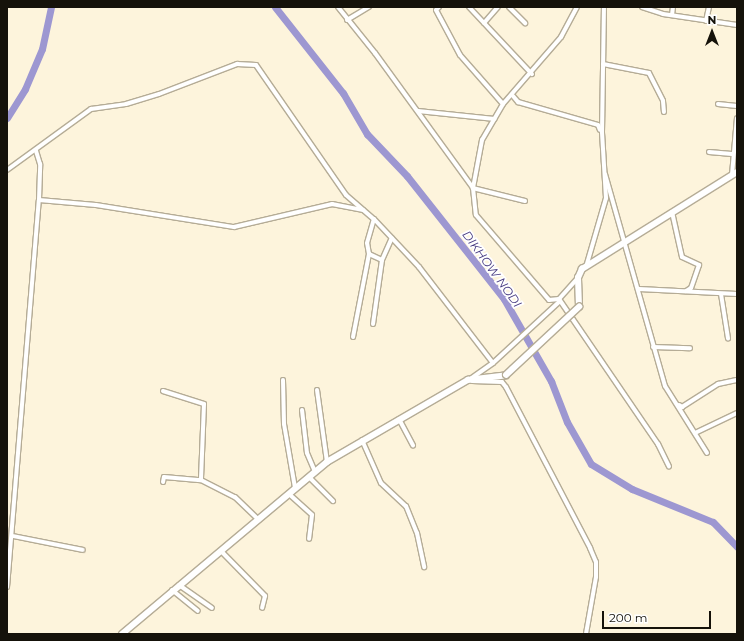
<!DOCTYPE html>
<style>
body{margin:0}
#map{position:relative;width:744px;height:641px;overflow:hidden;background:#fdf4dc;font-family:Montserrat,sans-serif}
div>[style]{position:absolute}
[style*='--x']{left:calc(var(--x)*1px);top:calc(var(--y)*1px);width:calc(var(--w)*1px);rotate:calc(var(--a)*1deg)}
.river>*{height:7px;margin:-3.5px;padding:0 3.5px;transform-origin:3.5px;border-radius:3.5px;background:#9d97d1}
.roads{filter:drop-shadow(1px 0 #b5ac96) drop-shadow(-1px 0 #b5ac96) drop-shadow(0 1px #b5ac96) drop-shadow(0 -1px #b5ac96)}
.street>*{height:4px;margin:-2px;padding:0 2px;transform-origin:2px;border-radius:2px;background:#fff}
.secondary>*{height:5.5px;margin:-2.75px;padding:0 2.75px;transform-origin:2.75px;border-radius:2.75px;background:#fff}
.bridges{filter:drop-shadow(1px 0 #b5ac96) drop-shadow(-1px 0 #b5ac96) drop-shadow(0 1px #b5ac96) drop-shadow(0 -1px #b5ac96)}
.secondary-bridge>*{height:5.5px;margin:-2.75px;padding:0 2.75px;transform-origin:2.75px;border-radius:2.75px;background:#fff}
span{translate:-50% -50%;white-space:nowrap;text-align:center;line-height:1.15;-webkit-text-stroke:3.5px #fff;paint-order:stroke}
.water-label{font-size:12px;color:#463a80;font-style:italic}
.frame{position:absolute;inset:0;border:8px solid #15120a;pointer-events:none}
.north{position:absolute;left:692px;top:12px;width:40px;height:40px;-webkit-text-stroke:3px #fff;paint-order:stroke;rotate:0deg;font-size:11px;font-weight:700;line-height:16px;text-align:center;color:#15120a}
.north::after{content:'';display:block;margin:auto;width:14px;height:18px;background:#15120a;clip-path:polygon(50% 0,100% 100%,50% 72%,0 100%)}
.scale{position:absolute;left:602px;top:611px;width:109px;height:18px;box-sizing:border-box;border:2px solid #15120a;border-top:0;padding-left:5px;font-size:12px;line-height:14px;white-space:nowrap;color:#15120a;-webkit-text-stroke:3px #fff;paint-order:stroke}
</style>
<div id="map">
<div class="river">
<div style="--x:275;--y:7;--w:110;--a:51.7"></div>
<div style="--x:343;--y:93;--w:48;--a:59.7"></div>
<div style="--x:367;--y:134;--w:58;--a:46.4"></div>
<div style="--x:407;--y:176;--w:157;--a:51.7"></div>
<div style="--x:504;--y:299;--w:95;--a:60.2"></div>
<div style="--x:551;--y:381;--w:44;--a:68.7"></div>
<div style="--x:567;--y:422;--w:48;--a:60.3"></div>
<div style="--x:591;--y:464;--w:48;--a:31.4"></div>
<div style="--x:632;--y:489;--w:87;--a:22.2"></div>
<div style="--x:713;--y:522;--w:35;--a:46"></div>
<div style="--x:7;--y:118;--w:34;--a:-58"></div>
<div style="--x:25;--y:89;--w:43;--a:-67"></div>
<div style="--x:42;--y:49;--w:43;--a:-77.9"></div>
</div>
<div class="roads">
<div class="street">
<div style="--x:338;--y:7;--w:59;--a:51.2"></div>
<div style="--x:375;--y:53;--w:167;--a:54"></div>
<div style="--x:473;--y:188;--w:27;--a:84"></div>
<div style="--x:476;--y:215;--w:112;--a:49.3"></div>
<div style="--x:549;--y:300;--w:10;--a:-6"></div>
<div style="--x:559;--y:299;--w:28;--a:-48"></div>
<div style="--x:439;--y:7;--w:4;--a:135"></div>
<div style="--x:436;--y:10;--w:51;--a:61.9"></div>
<div style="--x:460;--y:55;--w:65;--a:48.7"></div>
<div style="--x:469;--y:7;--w:92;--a:46.8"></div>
<div style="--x:509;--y:7;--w:23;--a:45"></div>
<div style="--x:642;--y:7;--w:22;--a:18"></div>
<div style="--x:663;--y:14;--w:75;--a:8.5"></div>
<div style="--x:672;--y:15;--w:8;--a:-83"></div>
<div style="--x:347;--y:20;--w:26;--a:-31"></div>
<div style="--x:706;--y:21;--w:14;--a:-78"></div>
<div style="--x:484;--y:23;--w:21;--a:-49"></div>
<div style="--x:603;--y:64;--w:47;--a:11.1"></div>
<div style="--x:649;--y:73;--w:31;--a:63"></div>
<div style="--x:663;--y:101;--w:11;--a:85"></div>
<div style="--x:513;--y:96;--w:8;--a:50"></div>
<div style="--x:518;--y:102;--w:83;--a:16"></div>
<div style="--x:598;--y:125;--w:5;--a:68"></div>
<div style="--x:718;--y:104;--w:19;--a:6"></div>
<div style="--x:418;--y:111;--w:77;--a:5.9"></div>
<div style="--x:709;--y:152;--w:23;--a:5"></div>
<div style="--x:7;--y:170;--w:104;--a:-36"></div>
<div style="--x:91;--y:109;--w:35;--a:-8"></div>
<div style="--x:126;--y:104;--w:34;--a:-17"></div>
<div style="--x:159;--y:94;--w:84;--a:-21"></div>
<div style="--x:237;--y:64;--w:19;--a:3"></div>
<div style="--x:256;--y:65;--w:158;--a:55.3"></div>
<div style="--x:346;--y:195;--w:37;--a:41"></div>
<div style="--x:374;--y:219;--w:66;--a:46.8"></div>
<div style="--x:419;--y:267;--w:121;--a:52.4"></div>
<div style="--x:493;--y:363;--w:28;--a:145"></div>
<div style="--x:605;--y:174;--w:220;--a:74.2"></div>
<div style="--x:665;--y:386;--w:79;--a:57.9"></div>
<div style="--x:732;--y:175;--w:57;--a:-85"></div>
<div style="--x:39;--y:200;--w:57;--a:5"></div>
<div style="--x:96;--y:205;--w:140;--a:9.1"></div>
<div style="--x:234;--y:227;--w:101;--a:-13.2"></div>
<div style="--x:332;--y:204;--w:32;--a:11"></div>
<div style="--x:525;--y:201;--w:54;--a:-166"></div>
<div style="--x:473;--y:188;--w:49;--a:-79.4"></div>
<div style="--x:482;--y:140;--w:42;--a:-59.7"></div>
<div style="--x:503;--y:104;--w:89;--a:-49.1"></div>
<div style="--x:561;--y:37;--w:34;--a:-62"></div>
<div style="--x:672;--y:212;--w:46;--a:77.5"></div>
<div style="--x:682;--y:257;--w:19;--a:25"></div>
<div style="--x:699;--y:265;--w:24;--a:109"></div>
<div style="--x:691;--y:288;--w:6;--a:149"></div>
<div style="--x:382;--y:260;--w:24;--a:-66"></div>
<div style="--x:586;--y:267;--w:72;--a:-73.8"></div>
<div style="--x:606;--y:198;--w:66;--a:-93.5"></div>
<div style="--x:602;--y:132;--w:125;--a:-89.1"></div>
<div style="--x:639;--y:289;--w:98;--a:2.9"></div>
<div style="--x:721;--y:294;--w:45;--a:81"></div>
<div style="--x:559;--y:299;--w:176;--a:55.7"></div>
<div style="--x:658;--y:444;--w:25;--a:64"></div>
<div style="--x:373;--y:324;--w:65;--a:-82"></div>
<div style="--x:382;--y:260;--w:14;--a:-155"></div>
<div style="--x:369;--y:254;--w:11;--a:-100"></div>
<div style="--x:367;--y:243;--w:25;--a:-74"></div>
<div style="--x:353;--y:337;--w:85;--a:-79.1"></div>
<div style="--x:653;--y:347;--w:37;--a:2"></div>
<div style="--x:493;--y:363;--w:91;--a:-42.8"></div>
<div style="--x:283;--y:380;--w:44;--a:88.7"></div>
<div style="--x:284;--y:424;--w:65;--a:80.2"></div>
<div style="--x:472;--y:381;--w:30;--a:2"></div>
<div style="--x:502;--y:382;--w:6;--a:51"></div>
<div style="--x:506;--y:387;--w:182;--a:62.4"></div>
<div style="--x:590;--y:548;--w:15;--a:67"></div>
<div style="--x:596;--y:562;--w:15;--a:90"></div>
<div style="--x:596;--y:577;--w:58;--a:100"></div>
<div style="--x:317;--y:390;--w:73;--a:82.1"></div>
<div style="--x:163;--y:391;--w:43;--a:17.6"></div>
<div style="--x:204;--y:404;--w:76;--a:92.3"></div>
<div style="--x:201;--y:480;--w:38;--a:27"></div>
<div style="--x:235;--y:497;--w:33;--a:44"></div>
<div style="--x:679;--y:405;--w:4;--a:34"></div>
<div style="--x:682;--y:407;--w:43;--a:-32.6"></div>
<div style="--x:718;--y:384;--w:19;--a:-12"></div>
<div style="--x:302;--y:410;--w:43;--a:83.4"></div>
<div style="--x:307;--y:453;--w:21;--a:67"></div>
<div style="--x:399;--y:419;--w:30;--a:62"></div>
<div style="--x:695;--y:433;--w:47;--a:-25.5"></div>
<div style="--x:362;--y:440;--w:47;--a:66.2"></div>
<div style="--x:381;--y:483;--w:34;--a:43"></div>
<div style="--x:406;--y:506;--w:29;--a:68"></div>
<div style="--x:417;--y:533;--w:35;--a:78"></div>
<div style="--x:309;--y:477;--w:34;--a:45"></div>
<div style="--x:163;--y:482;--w:5;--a:-79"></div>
<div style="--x:164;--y:477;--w:37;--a:5"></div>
<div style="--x:289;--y:494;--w:31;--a:42"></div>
<div style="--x:312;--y:515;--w:24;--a:97"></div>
<div style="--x:13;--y:536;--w:71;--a:11.3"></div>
<div style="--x:221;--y:551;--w:63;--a:45.6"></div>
<div style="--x:265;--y:596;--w:12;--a:104"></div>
<div style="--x:179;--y:585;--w:40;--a:34.9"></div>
<div style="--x:7;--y:587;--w:388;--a:-85.3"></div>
<div style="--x:39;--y:200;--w:36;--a:-88"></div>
<div style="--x:40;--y:164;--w:14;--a:-107"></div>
<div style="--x:172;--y:590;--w:33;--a:39"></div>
</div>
<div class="secondary">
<div style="--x:579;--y:307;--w:29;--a:-92"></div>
<div style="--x:578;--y:278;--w:10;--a:-66"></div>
<div style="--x:582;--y:269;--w:183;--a:-32"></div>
<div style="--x:122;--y:634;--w:268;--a:-40"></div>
<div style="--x:327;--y:462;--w:163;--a:-30.2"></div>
<div style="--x:468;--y:380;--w:38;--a:-7"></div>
</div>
</div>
<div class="bridges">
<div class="secondary-bridge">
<div style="--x:506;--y:375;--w:100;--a:-43"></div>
</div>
</div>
<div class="water-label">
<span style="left:492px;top:269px;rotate:54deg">DIKHOW NODI</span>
</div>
<div class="frame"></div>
<div class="north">N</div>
<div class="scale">200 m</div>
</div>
